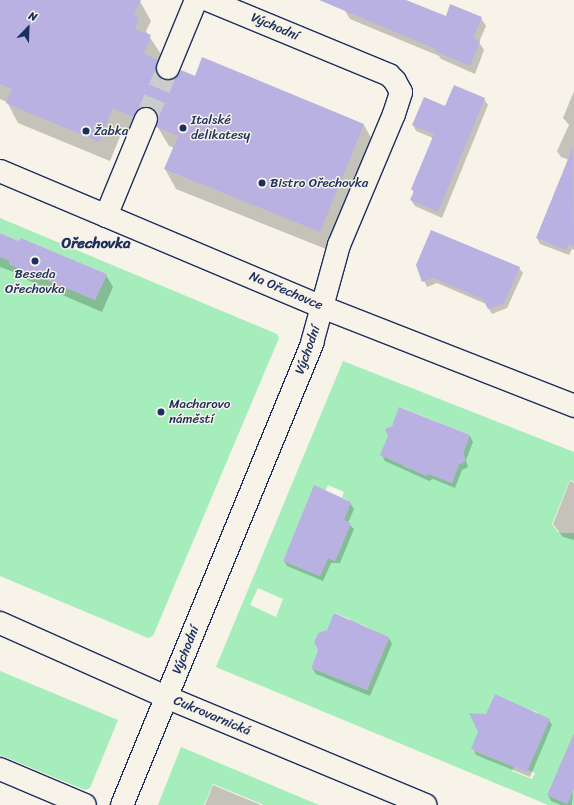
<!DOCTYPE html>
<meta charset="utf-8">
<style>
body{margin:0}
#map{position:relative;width:574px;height:805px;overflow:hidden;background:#f7f3e8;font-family:Sriracha,sans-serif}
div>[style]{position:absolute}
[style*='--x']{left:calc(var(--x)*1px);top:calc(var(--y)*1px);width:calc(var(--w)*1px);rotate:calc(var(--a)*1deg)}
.green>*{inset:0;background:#a5edbb}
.shadow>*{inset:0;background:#0003}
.building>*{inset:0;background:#b9b1e2}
.minor-tunnel>*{height:22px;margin-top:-11px;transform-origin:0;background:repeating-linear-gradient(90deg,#cbcccc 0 22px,transparent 0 33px)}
.roads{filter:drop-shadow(1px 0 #1b2f5e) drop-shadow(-1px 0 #1b2f5e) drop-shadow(0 1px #1b2f5e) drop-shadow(0 -1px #1b2f5e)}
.minor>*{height:22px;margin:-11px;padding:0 11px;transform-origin:11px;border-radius:11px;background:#f7f3e8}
.dots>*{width:11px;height:11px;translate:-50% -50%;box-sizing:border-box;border:2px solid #f7f3e8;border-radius:50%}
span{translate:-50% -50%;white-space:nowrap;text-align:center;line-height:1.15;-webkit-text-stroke:3px #f7f3e8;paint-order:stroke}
.street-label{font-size:13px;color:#1b2f5e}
.poi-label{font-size:13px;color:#1b2f5e}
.left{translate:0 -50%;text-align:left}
.quarter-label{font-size:15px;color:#1b2f5e;font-weight:700}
.north{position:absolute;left:8px;top:8px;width:40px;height:40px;-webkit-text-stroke:3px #f7f3e8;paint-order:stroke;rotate:23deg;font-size:11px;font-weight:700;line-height:16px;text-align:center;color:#1b2f5e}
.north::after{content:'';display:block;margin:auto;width:14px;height:18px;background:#1b2f5e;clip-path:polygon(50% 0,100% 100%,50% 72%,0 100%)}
</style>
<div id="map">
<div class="green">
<div style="clip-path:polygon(0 218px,277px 334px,279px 338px,153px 636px,148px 638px,0 576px,0 257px,10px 261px,9px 264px,95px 300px,107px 274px,21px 238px,18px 241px,0 233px)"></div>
<div style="clip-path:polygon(evenodd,343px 361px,574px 452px,574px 482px,570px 480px,552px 524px,558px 532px,562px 533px,574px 533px,574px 777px,558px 770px,547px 795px,567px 804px,574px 789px,574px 805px,548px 805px,216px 667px,343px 361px,400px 407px,470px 435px,463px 454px,465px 458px,463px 463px,459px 464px,452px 483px,429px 474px,426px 476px,414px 468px,410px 469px,405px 467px,387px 432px,388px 428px,392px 426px,400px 407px,343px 361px,328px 485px,344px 492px,342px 497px,351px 502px,344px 520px,351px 523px,335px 561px,328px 558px,320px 576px,283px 561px,314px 486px,325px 491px,328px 485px,343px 361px,258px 588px,283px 599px,276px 617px,250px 605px,258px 588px,343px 361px,335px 613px,350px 619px,350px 621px,360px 626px,361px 624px,389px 638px,367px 690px,311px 668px,318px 650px,314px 643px,327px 630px,335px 613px,343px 361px,495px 694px,511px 701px,510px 703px,537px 712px,528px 770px,535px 773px,532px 779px,512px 771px,514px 767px,472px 750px,495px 694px)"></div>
<div style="clip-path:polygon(0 671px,118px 720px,90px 788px,85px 790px,0 755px)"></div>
<div style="clip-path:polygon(181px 747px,319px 805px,264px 805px,213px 784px,204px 805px,158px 805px)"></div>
</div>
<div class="shadow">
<div style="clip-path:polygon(0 0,137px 0,140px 1px,151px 21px,146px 31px,162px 56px,159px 64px,169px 81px,195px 77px,203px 58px,364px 125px,375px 145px,331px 251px,176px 189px,165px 169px,174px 148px,169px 146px,157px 126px,150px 128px,145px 136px,124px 127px,110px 161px,18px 123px,7px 102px,0 99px)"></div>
<div style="clip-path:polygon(344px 0,404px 0,446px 17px,481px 18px,486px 26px,479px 42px,484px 50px,475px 74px,441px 59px,439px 56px,350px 19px,345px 11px)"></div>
<div style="clip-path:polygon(574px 91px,574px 250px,572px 249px,569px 255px,540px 244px,537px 238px,569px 160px,561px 157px,557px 151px,569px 125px,563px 118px)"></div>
<div style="clip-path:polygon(484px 99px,488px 105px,442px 218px,415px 206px,411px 200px,414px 193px,412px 189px,433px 138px,416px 131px,413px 125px)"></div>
<div style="clip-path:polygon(0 234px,106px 275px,113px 287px,102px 312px,18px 276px,16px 273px,0 267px)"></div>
<div style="clip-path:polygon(417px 265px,519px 268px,523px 273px,507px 308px,492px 314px,486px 304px,437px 283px,427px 287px)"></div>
<div style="clip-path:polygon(470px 436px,473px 442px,466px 460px,468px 467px,462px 470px,455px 488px,433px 479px,429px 481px,385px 461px,382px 455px)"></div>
<div style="clip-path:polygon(570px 481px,574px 483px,574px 540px,563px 537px,553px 524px)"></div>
<div style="clip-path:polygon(350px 503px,354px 509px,348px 523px,354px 529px,340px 563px,331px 563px,323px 581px,287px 566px,284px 561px)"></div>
<div style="clip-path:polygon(335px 614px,389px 638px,392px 644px,370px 696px,316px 674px,312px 668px)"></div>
<div style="clip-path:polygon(549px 720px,552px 725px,530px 777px,476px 755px,473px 749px,479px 732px)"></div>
<div style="clip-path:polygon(574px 778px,572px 805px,561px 805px,551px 801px,548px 795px)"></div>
<div style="clip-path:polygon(213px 785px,261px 805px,205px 805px)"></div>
</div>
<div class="building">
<div style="clip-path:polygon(0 0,141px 0,134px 15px,139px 17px,135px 29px,151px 35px,144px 54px,158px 60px,156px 70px,158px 75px,163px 79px,169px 80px,175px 78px,181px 70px,195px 76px,202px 57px,364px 124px,320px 232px,164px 169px,178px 136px,156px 127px,158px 117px,156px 111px,150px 107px,144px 107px,139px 109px,133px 117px,113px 108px,99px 142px,6px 103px,12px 89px,0 84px)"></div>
<div style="clip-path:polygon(319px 0,406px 0,446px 16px,450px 4px,482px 17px,473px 38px,480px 41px,470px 66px,435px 51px,436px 49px)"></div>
<div style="clip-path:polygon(454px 85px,485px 98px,438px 212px,410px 200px,414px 191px,411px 189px,434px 134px,412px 125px,424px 97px,445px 106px)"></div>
<div style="clip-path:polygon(573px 147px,574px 246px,568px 244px,566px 250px,536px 238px)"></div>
<div style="clip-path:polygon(431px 230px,520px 267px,504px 303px,488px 309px,483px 299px,433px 278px,422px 282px,416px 265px)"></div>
<div style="clip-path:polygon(0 233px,18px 241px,21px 238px,107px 274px,95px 300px,9px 264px,10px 261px,0 257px)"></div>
<div style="clip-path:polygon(399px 407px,470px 435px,463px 454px,466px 461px,459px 464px,452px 483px,429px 474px,426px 476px,380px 455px,388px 436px,385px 429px,392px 426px)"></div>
<div style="clip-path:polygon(314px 485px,351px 502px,344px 520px,351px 523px,335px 561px,328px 558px,320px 576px,283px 561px)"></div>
<div style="clip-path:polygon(334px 613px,389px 637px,367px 690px,311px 668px,318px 650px,314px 643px,318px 633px,327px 630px)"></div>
<div style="clip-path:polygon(495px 694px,550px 719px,527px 772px,471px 749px,478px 732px,469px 713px,486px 714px)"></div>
<div style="clip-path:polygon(574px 733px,574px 789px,567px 804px,547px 795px)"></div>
</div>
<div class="minor-tunnel">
<div style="--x:146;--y:119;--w:56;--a:-66.7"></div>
</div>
<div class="roads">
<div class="minor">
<div style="--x:168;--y:68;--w:74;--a:-67.6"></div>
<div style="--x:0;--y:171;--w:350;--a:22.9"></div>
<div style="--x:322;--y:307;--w:271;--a:21.4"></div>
<div style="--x:106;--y:216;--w:105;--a:-67.6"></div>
<div style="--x:0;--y:623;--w:182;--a:24"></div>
<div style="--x:166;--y:697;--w:281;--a:22.6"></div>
<div style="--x:0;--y:769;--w:92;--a:23"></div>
<div style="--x:122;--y:805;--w:500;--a:-67.6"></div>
<div style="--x:312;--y:343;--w:102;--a:-74.6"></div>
<div style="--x:339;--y:245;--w:142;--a:-67.2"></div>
<div style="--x:394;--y:114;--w:23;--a:-72"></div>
<div style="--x:401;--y:92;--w:13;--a:-119"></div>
<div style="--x:395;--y:81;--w:8;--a:-135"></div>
<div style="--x:389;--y:75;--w:196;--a:-157.5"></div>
</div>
</div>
<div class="dots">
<div style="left:183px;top:128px;background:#1b2f5e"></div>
<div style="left:86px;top:131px;background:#1b2f5e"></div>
<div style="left:262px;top:183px;background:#1b2f5e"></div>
<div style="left:35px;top:261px;background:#1b2f5e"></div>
<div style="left:161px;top:412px;background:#1b2f5e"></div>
</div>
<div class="street-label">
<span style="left:275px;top:27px;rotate:23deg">Východní</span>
<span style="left:286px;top:291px;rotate:23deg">Na Ořechovce</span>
<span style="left:308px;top:350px;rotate:-70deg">Východní</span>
<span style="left:186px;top:650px;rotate:-68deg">Východní</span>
<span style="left:212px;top:716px;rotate:23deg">Cukrovarnická</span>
</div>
<div class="poi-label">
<span class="left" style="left:191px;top:128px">Italské<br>delikatesy</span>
<span class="left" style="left:94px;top:131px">Žabka</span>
<span class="left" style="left:270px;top:183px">Bistro Ořechovka</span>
<span style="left:35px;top:282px">Beseda<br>Ořechovka</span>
<span class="left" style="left:169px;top:412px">Macharovo<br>náměstí</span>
</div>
<div class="quarter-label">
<span style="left:96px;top:244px">Ořechovka</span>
</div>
<div class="north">N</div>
</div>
